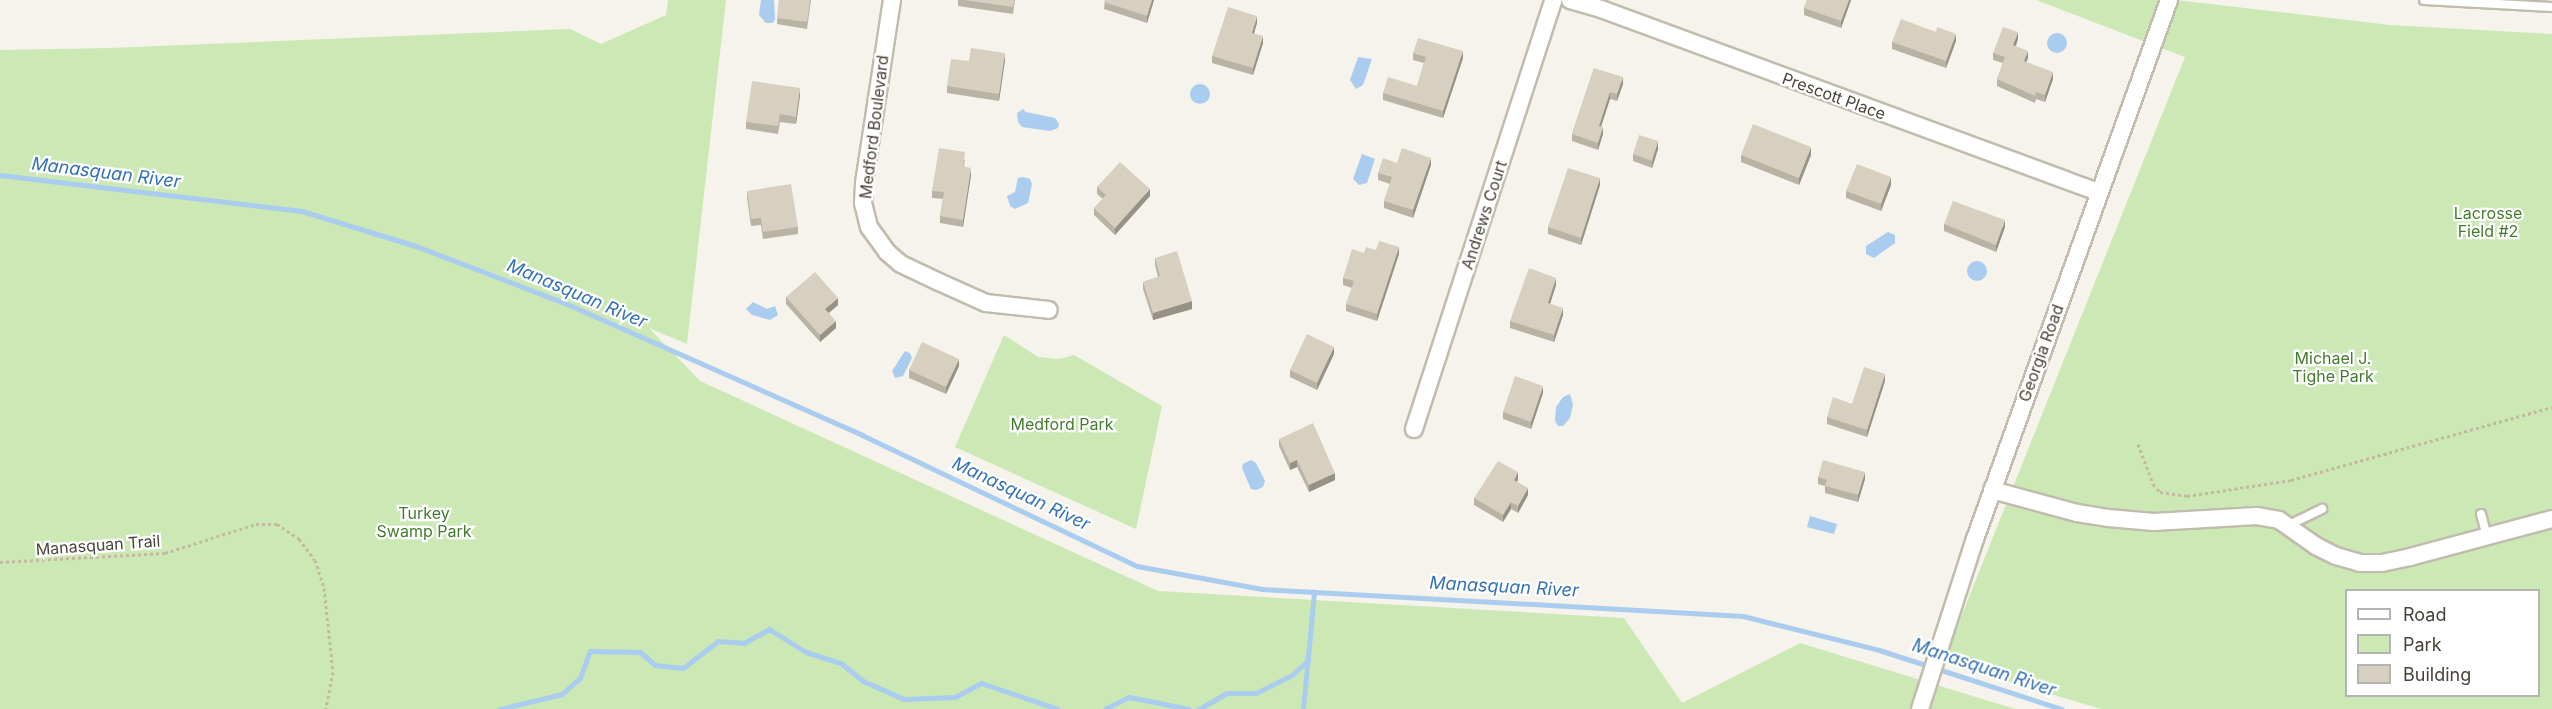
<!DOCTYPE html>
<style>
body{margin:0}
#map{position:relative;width:2552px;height:709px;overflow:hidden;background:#f5f3eb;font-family:Inter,sans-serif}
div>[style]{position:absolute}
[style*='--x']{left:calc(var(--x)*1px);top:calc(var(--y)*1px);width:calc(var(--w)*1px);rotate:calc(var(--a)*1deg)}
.green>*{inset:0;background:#cce8b5}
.water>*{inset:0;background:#aaccef}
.round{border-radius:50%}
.stream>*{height:5px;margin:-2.5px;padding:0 2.5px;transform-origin:2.5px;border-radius:2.5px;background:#aaccef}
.path>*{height:3px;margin-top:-1.5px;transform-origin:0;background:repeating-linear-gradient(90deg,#c2b99f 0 3px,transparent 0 6px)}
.roads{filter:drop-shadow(2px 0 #c1bcad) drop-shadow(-2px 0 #c1bcad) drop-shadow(0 2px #c1bcad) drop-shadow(0 -2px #c1bcad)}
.lane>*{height:8px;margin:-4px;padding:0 4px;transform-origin:4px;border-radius:4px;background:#fff}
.street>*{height:16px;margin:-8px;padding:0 8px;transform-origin:8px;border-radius:8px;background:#fff}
.wall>*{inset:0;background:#b9b3a5}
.shaded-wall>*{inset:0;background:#969286}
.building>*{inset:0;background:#d7d0c0}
span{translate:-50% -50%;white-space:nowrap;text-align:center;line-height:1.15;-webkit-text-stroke:4.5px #fff;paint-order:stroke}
.street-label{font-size:16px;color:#494439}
.park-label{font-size:16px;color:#437b2c}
.water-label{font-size:18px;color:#3372b4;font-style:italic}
.legend{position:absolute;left:2345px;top:589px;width:195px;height:108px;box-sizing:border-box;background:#fff;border:2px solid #b6b4b0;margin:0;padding:8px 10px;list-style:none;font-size:18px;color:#494439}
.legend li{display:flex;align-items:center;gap:12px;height:30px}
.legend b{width:30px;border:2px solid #b6b4b0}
</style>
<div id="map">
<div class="green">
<div style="clip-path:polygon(668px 0,726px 0,687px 344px,649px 328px,700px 381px,1158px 591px,1624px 618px,1682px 703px,1800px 643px,2015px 709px,0 709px,0 50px,111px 48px,570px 29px,601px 44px,666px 15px)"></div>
<div style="clip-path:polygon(evenodd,2036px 0,2176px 0,2390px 25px,2552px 34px,2552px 709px,2101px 709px,1943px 662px,2185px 57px,2036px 0,2346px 590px,2538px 590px,2538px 696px,2346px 696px,2346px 590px)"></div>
<div style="clip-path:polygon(1004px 335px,1038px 357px,1059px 359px,1074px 355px,1162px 406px,1136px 529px,955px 447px)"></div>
</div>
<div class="water">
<div style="clip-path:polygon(761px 0,774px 0,775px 19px,773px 23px,766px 23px,759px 15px)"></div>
<div class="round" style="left:2047px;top:33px;width:20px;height:20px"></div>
<div style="clip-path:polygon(1358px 57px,1372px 59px,1363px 85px,1356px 89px,1350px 80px)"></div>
<div class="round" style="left:1190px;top:84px;width:20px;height:20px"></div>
<div style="clip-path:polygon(1023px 109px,1026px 112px,1055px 118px,1059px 124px,1058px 128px,1050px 131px,1022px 127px,1018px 122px,1017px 113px)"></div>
<div style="clip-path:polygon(1362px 154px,1375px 159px,1367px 183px,1359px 185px,1353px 179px)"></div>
<div style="clip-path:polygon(1023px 177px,1030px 179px,1032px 184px,1028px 203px,1015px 209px,1010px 206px,1007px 196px,1015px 192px,1018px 178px)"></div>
<div style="clip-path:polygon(1888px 232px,1895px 235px,1895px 243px,1874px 258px,1866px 254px,1866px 246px)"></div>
<div class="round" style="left:1967px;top:261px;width:20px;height:20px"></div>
<div style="clip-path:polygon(753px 302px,767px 309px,775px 306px,778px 315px,770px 320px,752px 315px,746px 309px)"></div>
<div style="clip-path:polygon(905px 351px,910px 353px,912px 358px,903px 376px,895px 378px,892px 371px)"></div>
<div style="clip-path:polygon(1570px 394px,1573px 405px,1570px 418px,1563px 426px,1558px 426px,1555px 421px,1556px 407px,1563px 397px)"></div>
<div style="clip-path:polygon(1251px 460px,1256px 463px,1265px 481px,1263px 487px,1256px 490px,1251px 489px,1242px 468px,1243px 464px)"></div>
<div style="clip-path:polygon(1810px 516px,1837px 524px,1834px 534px,1807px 527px)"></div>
</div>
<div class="stream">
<div style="--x:0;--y:175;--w:304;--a:6.8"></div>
<div style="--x:302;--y:211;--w:119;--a:17.1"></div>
<div style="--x:416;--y:246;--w:162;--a:21"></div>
<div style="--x:567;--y:304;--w:323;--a:23.9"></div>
<div style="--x:862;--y:435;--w:305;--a:25.5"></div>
<div style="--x:1137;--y:566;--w:127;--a:10.4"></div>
<div style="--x:1262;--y:589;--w:482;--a:3.2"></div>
<div style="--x:1743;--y:616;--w:140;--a:14"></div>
<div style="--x:1879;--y:650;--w:192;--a:17.9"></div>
<div style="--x:500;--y:709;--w:64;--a:-13.6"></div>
<div style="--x:562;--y:694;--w:24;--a:-42"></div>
<div style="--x:580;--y:678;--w:29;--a:-70"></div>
<div style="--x:590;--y:651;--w:50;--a:1.1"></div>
<div style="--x:640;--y:652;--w:20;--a:41"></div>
<div style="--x:655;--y:665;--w:28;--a:6"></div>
<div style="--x:683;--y:668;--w:44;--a:-37.6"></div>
<div style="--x:718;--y:641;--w:26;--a:4"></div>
<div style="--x:744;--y:643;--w:29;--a:-29"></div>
<div style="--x:769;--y:629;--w:44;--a:31.9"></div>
<div style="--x:806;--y:652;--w:38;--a:18"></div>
<div style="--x:842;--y:664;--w:27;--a:39"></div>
<div style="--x:863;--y:681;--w:45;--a:23.7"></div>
<div style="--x:904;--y:699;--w:51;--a:-2.2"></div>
<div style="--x:955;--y:697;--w:30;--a:-28"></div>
<div style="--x:981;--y:683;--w:81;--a:18.7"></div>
<div style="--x:1105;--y:709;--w:27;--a:-27"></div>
<div style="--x:1129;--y:697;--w:61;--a:11.3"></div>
<div style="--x:1199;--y:709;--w:32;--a:-30"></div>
<div style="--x:1227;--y:693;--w:29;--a:0"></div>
<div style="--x:1256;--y:693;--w:40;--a:-26.6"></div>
<div style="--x:1292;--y:675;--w:22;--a:-43"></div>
<div style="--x:1303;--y:709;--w:118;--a:-84.6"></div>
</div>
<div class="path">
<div style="--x:2138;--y:444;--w:43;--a:69.4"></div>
<div style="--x:2153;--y:484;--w:11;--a:49"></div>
<div style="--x:2160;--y:492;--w:27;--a:8"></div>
<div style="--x:2187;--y:496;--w:105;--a:-8.7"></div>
<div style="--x:2291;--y:480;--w:271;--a:-15.6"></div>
<div style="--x:0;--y:562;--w:165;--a:-3.1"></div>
<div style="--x:165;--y:553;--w:96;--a:-17.7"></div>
<div style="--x:256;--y:524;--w:21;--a:0"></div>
<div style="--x:277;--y:524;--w:27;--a:34"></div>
<div style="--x:299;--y:539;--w:26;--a:53"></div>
<div style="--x:315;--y:560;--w:29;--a:72"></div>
<div style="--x:324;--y:588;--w:84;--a:83.9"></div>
<div style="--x:333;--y:672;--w:38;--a:101"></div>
</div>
<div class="roads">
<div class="lane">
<div style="--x:2424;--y:0;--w:128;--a:3.1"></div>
<div style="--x:2481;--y:514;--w:24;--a:75"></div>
<div style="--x:2289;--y:525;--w:37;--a:-26"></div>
</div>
<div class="street">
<div style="--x:892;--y:0;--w:186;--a:98.7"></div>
<div style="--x:864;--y:184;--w:19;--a:93"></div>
<div style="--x:863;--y:203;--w:25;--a:76"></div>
<div style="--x:869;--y:227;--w:31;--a:54"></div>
<div style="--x:887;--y:252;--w:18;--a:41"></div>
<div style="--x:901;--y:264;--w:42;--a:25.3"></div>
<div style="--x:939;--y:282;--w:51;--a:24.1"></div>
<div style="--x:986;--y:303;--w:63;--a:6.3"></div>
<div style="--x:1570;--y:0;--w:32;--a:16"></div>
<div style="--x:1601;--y:9;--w:530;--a:20.21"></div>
<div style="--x:1414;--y:429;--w:451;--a:-72"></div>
<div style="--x:1992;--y:490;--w:88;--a:15.1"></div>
<div style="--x:2077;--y:513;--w:31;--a:9"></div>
<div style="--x:2108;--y:518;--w:46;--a:5"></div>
<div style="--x:2154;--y:522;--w:103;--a:-3.3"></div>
<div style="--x:2257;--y:516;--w:22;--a:10"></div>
<div style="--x:2279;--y:520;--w:45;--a:35.1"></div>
<div style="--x:2316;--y:546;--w:22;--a:27"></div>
<div style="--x:2336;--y:556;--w:25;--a:16"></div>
<div style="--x:2360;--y:563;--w:22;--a:0"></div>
<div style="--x:2382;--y:563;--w:29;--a:-12"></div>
<div style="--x:2410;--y:557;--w:147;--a:-15"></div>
<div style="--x:1920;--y:709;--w:179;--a:-72.1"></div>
<div style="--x:1975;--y:539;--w:573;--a:-70.2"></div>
</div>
</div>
<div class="wall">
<div style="clip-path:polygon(779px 0,811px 0,807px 29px,777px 24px)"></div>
<div style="clip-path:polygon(958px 0,1015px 0,1013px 14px,958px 6px)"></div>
<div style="clip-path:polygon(1105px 0,1154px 0,1147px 23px,1104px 9px)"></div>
<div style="clip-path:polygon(1807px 0,1851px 0,1841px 28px,1804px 15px,1804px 8px)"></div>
<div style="clip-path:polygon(1257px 23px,1254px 33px,1263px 43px,1253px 75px,1212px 63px,1212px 56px)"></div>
<div style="clip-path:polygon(1936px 32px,1956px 41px,1946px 68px,1892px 49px,1892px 42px)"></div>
<div style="clip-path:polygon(2018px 39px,2016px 46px,2028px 58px,2026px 62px,2053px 79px,2045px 102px,2036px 99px,2035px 103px,1997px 86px,1997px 79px,2003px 63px,1993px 60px,1993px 53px)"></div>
<div style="clip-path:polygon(1413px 53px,1463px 58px,1443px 118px,1383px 100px,1383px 93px,1417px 86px,1424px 63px,1413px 60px)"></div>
<div style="clip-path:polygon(1005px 60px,999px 101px,947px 93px,947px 86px,969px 61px)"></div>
<div style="clip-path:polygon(1594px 68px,1623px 84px,1617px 101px,1610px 99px,1601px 126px,1603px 134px,1598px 150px,1572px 141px,1572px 134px)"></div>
<div style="clip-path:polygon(800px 95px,796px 124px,780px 122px,778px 134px,746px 129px,746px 122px)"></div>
<div style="clip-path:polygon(1658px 149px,1652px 168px,1633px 161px,1633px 154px)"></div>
<div style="clip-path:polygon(1741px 155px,1811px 155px,1799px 185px,1741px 162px)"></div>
<div style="clip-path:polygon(965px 159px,964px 166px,971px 175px,963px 227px,940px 223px,940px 216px,943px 199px,932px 198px,932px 191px)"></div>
<div style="clip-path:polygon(1397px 163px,1431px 165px,1413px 218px,1384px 208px,1384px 201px,1390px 184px,1378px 180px,1378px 173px)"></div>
<div style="clip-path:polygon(1600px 185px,1581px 245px,1548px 234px,1548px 227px)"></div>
<div style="clip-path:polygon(1891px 185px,1881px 211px,1846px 198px,1846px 191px)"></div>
<div style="clip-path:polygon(1097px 187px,1150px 196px,1115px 235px,1094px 215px,1094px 208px,1103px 199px,1097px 194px)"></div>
<div style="clip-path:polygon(747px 191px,798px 227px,798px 234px,763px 239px,761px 225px,751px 226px,747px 198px)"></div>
<div style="clip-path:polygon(1944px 224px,2005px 227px,1996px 252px,1944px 231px)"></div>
<div style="clip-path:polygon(1376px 250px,1399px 254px,1377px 321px,1346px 311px,1346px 304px,1352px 288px,1343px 285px,1343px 278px,1364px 253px)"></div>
<div style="clip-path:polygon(1155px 258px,1192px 309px,1153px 320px,1143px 289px,1143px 282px,1158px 277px,1155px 265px)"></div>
<div style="clip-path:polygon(1556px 285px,1550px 304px,1563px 315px,1554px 342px,1510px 328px,1510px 321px)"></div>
<div style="clip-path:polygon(786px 297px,838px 305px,829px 313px,836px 328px,820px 342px,786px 304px)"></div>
<div style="clip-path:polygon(1334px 354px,1317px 390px,1290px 377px,1290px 370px)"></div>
<div style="clip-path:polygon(959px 366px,946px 394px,909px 378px,909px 370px)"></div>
<div style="clip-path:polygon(1885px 381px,1867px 437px,1827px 424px,1827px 417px,1852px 404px)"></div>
<div style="clip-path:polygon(1543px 393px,1531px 429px,1503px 419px,1503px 412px)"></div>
<div style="clip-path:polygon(1279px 439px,1335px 480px,1309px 492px,1297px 467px,1290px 470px,1279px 446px)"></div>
<div style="clip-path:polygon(1818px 477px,1865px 479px,1858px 502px,1825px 493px,1825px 486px,1818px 484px)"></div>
<div style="clip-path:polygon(1518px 480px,1517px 482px,1528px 495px,1518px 513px,1511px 509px,1503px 522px,1474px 505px,1474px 498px)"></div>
</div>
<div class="shaded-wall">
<div style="clip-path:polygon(1152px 0,1154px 0,1147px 23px,1147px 16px)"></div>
<div style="clip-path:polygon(1849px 0,1851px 0,1841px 28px,1841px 21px)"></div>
<div style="clip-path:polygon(1257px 16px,1257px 23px,1252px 40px,1252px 33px)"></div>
<div style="clip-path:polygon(2018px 32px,2018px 39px,2013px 53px,2013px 45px)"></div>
<div style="clip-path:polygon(1956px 34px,1956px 41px,1946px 68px,1946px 61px)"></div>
<div style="clip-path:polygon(1263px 36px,1263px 43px,1253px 75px,1253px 68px)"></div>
<div style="clip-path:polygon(1463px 51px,1463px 58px,1443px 118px,1443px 111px)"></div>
<div style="clip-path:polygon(2028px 51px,2028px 58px,2024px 68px,2024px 61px)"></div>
<div style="clip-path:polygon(1005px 53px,1005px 60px,999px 101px,999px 94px)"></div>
<div style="clip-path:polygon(2053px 72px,2053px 79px,2045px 102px,2045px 95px)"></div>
<div style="clip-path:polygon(1623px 77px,1623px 84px,1617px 101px,1617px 94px)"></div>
<div style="clip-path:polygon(800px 88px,800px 95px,796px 124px,796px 117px)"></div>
<div style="clip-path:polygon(1610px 92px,1610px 99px,1599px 133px,1599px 126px)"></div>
<div style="clip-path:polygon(1603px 127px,1603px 134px,1598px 150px,1598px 143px)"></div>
<div style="clip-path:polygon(1658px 141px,1658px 149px,1652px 168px,1652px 161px)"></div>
<div style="clip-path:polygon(1811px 147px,1811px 155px,1799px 185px,1799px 178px)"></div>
<div style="clip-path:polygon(1431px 158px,1431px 165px,1413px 218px,1413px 210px)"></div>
<div style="clip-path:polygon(971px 168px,971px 175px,963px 227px,963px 220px)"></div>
<div style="clip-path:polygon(1891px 177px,1891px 185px,1881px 211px,1881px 204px)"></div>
<div style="clip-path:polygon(1600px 178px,1600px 185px,1581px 245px,1581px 238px)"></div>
<div style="clip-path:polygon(1150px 189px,1150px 196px,1115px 235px,1115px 228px)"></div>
<div style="clip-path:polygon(2005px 220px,2005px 227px,1996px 252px,1996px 245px)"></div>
<div style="clip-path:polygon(1399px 247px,1399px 254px,1377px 321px,1377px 314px)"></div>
<div style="clip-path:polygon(1556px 278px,1556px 285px,1548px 310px,1548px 303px)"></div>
<div style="clip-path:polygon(838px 298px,838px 305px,825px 316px,825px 309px)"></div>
<div style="clip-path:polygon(1192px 301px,1192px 309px,1153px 320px,1153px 313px)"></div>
<div style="clip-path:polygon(1563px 308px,1563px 315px,1554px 342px,1554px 335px)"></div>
<div style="clip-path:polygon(836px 321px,836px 328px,820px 342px,820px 335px)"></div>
<div style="clip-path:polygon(1334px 347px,1334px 354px,1317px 390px,1317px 383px)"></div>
<div style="clip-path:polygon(959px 359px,959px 366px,946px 394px,946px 387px)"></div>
<div style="clip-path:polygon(1885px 374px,1885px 381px,1867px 437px,1867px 430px)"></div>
<div style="clip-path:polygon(1543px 386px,1543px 393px,1531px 429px,1531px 422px)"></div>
<div style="clip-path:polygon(1297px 460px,1297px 467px,1290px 470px,1290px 463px)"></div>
<div style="clip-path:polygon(1518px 472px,1518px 480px,1514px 487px,1514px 480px)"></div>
<div style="clip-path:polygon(1865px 472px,1865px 479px,1858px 502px,1858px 495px)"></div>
<div style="clip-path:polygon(1335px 473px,1335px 480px,1309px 492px,1309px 485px)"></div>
<div style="clip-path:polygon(1528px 488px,1528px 495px,1518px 513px,1518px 506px)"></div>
<div style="clip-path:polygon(1511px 502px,1511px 509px,1503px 522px,1503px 515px)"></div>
</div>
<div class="building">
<div style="clip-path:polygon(779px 0,810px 0,807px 22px,777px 18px)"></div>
<div style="clip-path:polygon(964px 0,1014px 0,1013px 7px)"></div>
<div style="clip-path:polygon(1105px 0,1152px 0,1147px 16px,1104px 2px)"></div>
<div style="clip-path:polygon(1807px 0,1849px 0,1841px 21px,1804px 8px)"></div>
<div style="clip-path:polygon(1228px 7px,1257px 16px,1252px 33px,1263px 36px,1253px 68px,1212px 56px)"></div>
<div style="clip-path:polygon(1901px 19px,1936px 32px,1937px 27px,1956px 34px,1946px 61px,1892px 42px)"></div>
<div style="clip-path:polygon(2003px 27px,2018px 32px,2013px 45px,2028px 51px,2024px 61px,2053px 72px,2045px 95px,2036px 92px,2035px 96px,1997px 79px,2005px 57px,1993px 53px)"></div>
<div style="clip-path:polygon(1418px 38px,1463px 51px,1443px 111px,1383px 93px,1388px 77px,1417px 86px,1426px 57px,1413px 53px)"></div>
<div style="clip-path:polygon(971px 48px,1005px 53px,999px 94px,947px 86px,951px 59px,969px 61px)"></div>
<div style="clip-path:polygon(1594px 68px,1623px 77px,1617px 94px,1610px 92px,1599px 126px,1603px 127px,1598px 143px,1572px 134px)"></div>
<div style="clip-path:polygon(752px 81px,800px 88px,796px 117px,780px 114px,778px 126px,746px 122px)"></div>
<div style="clip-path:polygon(1753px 124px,1811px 147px,1799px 178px,1741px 155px)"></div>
<div style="clip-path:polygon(1639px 135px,1658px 141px,1652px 161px,1633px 154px)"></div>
<div style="clip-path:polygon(939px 148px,965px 152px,963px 166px,971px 168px,963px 220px,940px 216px,944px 192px,932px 191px)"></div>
<div style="clip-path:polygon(1402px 148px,1431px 158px,1413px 210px,1384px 201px,1392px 177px,1378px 173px,1383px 158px,1397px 163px)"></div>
<div style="clip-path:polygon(1120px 162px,1150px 189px,1115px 228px,1094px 208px,1106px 195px,1097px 187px)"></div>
<div style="clip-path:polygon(1857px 164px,1891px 177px,1881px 204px,1846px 191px)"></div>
<div style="clip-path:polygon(1568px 168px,1600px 178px,1581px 238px,1548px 227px)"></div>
<div style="clip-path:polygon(791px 184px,798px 227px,763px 232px,761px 218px,751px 219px,747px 191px)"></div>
<div style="clip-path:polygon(1953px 201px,2005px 220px,1996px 245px,1944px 224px)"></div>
<div style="clip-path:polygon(1379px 241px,1399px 247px,1377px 314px,1346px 304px,1354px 281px,1343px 278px,1352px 249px,1364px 253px,1366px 247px,1376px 250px)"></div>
<div style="clip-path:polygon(1177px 251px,1192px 301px,1153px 313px,1143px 282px,1160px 276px,1155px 258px)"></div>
<div style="clip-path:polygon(1529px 268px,1556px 278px,1548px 303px,1563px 308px,1554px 335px,1510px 321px)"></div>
<div style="clip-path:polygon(815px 272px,838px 298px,825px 309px,836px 321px,820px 335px,786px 297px)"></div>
<div style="clip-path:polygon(1307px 334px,1334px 347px,1317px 383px,1290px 370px)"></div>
<div style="clip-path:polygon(922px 342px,959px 359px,946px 387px,909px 370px)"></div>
<div style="clip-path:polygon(1864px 367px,1885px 374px,1867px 430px,1827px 417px,1833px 397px,1852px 404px)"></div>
<div style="clip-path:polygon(1515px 376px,1543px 386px,1531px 422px,1503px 412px)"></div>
<div style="clip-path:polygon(1313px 423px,1335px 473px,1309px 485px,1297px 460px,1290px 463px,1279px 439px)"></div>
<div style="clip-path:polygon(1823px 460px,1865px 472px,1858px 495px,1825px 486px,1827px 480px,1818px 477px)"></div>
<div style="clip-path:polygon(1498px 461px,1518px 472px,1514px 480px,1528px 488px,1518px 506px,1511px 502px,1503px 515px,1474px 498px)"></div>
</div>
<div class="street-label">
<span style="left:1834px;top:96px;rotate:20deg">Prescott Place</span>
<span style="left:874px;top:127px;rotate:-83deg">Medford Boulevard</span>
<span style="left:1484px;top:215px;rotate:-72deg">Andrews Court</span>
<span style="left:2041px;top:353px;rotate:-70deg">Georgia Road</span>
<span style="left:98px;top:545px;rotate:-4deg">Manasquan Trail</span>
</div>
<div class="park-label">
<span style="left:2488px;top:222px">Lacrosse<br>Field #2</span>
<span style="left:2333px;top:367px">Michael J.<br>Tighe Park</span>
<span style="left:1062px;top:424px">Medford Park</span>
<span style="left:424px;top:522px">Turkey<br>Swamp Park</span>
</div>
<div class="water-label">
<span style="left:106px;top:173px;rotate:7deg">Manasquan River</span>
<span style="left:577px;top:294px;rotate:23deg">Manasquan River</span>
<span style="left:1021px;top:494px;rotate:25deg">Manasquan River</span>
<span style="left:1504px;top:587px;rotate:3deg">Manasquan River</span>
<span style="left:1984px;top:668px;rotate:18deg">Manasquan River</span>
</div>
<ul class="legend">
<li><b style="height:8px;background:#fff"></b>Road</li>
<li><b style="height:16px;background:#cce8b5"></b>Park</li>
<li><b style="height:16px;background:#d7d0c0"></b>Building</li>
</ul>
</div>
